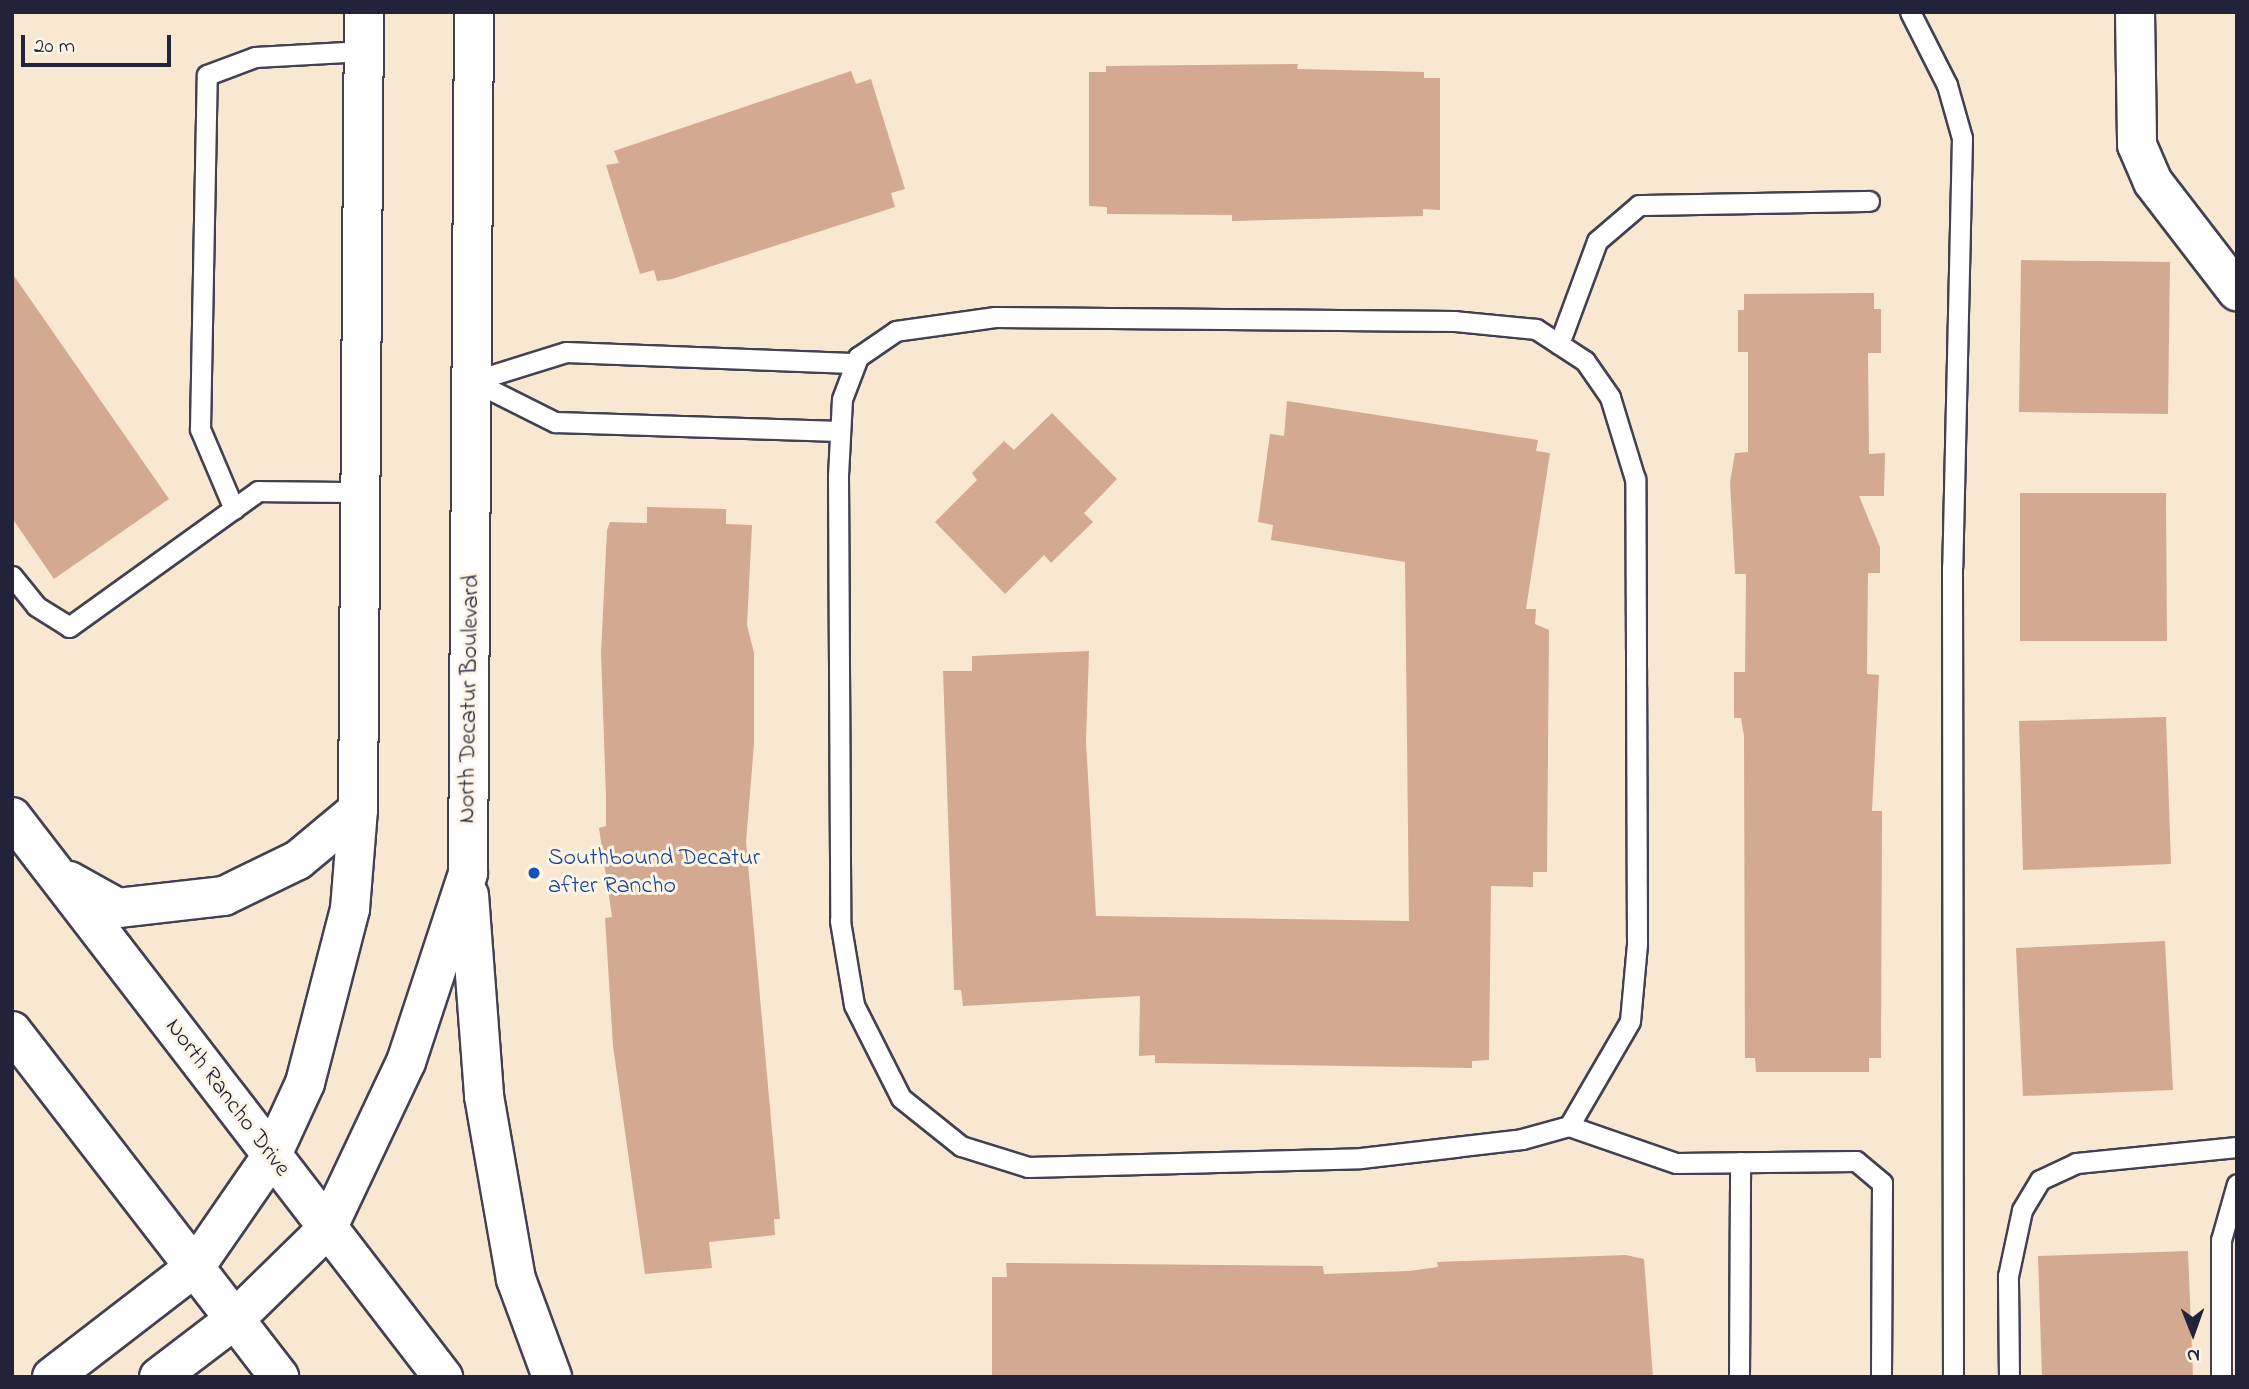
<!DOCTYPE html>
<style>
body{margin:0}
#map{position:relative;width:2249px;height:1389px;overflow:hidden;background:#f8e8d2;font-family:"Indie Flower",sans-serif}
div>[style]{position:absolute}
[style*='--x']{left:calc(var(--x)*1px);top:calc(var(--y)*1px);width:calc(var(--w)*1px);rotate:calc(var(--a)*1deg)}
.building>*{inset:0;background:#d3a991}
.roads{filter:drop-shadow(2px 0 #424052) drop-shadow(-2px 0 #424052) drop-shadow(0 2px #424052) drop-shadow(0 -2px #424052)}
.service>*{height:19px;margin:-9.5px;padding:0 9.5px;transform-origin:9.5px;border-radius:9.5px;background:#fff}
.minor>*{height:38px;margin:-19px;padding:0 19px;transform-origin:19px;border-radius:19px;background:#fff}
.primary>*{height:38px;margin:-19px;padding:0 19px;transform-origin:19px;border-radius:19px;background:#fff}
.dots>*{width:19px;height:19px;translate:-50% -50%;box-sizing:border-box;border:4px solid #fcf5e5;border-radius:50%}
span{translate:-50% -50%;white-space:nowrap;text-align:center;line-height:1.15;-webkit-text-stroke:6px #fcf5e5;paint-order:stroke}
.street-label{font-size:24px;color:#22223b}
.transit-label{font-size:24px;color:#164399}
.left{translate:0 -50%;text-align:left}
.frame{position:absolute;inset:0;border:14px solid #22223b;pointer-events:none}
.north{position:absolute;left:2158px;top:1298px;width:70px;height:70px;-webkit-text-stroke:5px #fcf5e5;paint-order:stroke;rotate:179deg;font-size:19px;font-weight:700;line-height:28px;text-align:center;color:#22223b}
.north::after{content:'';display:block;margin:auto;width:24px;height:32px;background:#22223b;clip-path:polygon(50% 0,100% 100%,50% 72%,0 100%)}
.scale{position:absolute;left:21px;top:35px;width:150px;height:32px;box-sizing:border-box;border:4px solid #22223b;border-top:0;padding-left:9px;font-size:21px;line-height:24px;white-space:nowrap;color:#22223b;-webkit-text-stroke:5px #fcf5e5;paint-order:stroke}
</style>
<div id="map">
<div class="building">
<div style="clip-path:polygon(1298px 64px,1297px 69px,1424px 72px,1424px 78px,1440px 78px,1440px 210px,1423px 209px,1423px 216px,1232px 221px,1232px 215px,1107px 214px,1107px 207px,1089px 206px,1089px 72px,1106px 72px,1106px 66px)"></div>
<div style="clip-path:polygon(851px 71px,856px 84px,871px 79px,905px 189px,891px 193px,895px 207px,672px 279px,657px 281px,654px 270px,640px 274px,606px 165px,619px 163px,614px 151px)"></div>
<div style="clip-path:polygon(2021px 260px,2170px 262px,2168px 414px,2019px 412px)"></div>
<div style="clip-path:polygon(12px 273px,169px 499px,54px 579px,12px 518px)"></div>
<div style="clip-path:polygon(1874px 293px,1874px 309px,1881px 309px,1881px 353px,1868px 353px,1869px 454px,1885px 453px,1884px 496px,1859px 496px,1880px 547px,1880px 573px,1868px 573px,1867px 674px,1879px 675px,1872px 811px,1882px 811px,1881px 1058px,1869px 1058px,1869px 1072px,1756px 1072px,1755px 1058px,1745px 1058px,1744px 736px,1741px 718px,1734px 718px,1734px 672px,1745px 672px,1746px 574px,1735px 574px,1730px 482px,1735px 453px,1748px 452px,1748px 352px,1738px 352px,1738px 310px,1744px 310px,1744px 294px)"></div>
<div style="clip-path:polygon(1287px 401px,1538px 440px,1536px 451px,1550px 453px,1526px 609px,1536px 609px,1535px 624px,1549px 630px,1547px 872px,1533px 872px,1533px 887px,1491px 886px,1489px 1060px,1472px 1061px,1472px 1068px,1155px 1063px,1155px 1055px,1139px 1056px,1140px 996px,963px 1006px,961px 990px,954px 990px,943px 671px,972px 671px,972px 656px,1089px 651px,1086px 742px,1096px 916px,1409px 921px,1405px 562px,1271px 540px,1273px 525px,1258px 522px,1270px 434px,1284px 436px)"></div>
<div style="clip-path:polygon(1052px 413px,1117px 479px,1084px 513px,1093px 522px,1051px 563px,1044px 555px,1005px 594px,935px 522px,977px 480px,972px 473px,1004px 441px,1014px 450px)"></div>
<div style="clip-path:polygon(2020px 493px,2166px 493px,2167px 641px,2020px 641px)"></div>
<div style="clip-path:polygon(647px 507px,726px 509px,726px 524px,752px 525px,747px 625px,754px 653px,754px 744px,746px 842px,780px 1219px,774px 1219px,775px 1235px,709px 1242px,712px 1268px,645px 1274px,613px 1046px,605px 918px,612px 917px,599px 828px,606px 826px,606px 797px,601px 653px,607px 530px,610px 522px,647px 523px)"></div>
<div style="clip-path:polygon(2166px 717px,2171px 864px,2023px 870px,2019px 721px)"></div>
<div style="clip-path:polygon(2165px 941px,2173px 1090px,2023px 1096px,2016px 948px)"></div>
<div style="clip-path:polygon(2188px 1251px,2193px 1377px,2042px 1377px,2038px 1256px)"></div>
<div style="clip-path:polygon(1626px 1255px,1644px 1259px,1653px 1377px,992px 1377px,992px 1277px,1007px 1277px,1006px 1263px,1323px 1266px,1324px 1274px,1409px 1271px,1438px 1267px,1437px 1262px)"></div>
</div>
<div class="roads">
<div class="service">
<div style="--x:1910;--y:12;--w:82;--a:63.1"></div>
<div style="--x:1947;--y:85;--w:55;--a:74.2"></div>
<div style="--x:1962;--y:138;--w:429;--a:91.3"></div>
<div style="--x:1952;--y:567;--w:810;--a:89.93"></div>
<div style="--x:1559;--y:344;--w:110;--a:-69.7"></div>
<div style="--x:1597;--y:241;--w:55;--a:-40.6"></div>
<div style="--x:1639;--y:205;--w:230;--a:-1"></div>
<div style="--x:473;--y:381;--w:97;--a:-17.3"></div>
<div style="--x:566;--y:352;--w:286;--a:2.2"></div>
<div style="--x:473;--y:381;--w:92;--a:26.6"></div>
<div style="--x:555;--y:422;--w:285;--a:1.8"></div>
<div style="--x:234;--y:509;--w:87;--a:-113"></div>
<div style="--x:200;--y:429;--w:354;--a:-88.9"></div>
<div style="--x:207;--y:75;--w:51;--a:-20.6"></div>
<div style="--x:255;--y:57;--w:109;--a:-3.2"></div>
<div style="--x:12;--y:576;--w:38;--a:51"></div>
<div style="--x:36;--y:606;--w:39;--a:32"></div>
<div style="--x:69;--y:627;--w:233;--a:-35.7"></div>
<div style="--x:258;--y:491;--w:103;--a:0.6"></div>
<div style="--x:1569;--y:1126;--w:121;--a:-59.8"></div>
<div style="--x:1630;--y:1021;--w:77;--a:-84.8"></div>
<div style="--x:1637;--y:944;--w:465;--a:-90.2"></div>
<div style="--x:1635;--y:479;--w:86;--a:-107"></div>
<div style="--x:1610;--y:397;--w:44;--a:-124.8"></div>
<div style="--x:1585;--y:361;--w:59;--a:-146.9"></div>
<div style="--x:1536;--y:329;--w:81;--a:-174.4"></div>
<div style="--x:1455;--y:321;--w:460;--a:-179.5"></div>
<div style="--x:995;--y:317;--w:100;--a:172"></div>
<div style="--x:896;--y:331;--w:46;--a:145.6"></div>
<div style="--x:858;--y:357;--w:45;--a:110.9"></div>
<div style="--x:842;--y:399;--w:77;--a:93"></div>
<div style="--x:838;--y:476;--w:445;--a:89.7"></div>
<div style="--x:840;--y:921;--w:85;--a:80.5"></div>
<div style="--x:854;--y:1005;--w:104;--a:63.2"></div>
<div style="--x:901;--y:1098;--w:77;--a:38.7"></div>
<div style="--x:961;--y:1146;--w:70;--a:17.4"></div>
<div style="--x:1028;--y:1167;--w:333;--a:-1.5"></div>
<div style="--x:1361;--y:1158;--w:162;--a:-6.7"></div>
<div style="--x:1522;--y:1139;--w:49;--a:-15.5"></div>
<div style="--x:1569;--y:1126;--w:113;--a:19.1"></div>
<div style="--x:1676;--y:1163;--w:180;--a:-0.6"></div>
<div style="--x:1856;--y:1161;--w:34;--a:40"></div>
<div style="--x:1882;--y:1183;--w:194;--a:90.3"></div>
<div style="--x:1739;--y:1377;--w:215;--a:-89.7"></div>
<div style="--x:2009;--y:1377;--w:101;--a:-90.6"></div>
<div style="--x:2008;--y:1276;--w:67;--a:-78"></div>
<div style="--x:2022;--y:1210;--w:35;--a:-59"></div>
<div style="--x:2040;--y:1180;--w:40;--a:-25"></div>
<div style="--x:2076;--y:1163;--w:162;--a:-5.7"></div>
<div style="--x:2221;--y:1377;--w:137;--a:-90"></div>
<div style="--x:2221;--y:1240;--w:58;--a:-74.1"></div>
</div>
<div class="minor">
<div style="--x:2135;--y:12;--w:133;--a:89.1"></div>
<div style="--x:2137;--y:145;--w:40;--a:66.6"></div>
<div style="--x:2153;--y:182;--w:138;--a:52.4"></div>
<div style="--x:52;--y:1377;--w:180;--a:-37.6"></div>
<div style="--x:159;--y:1377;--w:96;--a:-37.3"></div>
</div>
<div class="primary">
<div style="--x:12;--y:817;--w:707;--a:52.42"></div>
<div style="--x:69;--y:881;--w:56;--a:28.9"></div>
<div style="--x:118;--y:908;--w:107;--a:-6.5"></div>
<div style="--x:224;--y:896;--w:82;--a:-25.9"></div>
<div style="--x:298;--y:860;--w:78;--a:-39.8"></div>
<div style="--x:469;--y:895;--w:202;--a:85.7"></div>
<div style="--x:484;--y:1096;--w:186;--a:80.1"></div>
<div style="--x:516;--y:1279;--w:104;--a:69.8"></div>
<div style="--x:12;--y:1031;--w:437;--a:52.3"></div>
<div style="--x:195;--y:1267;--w:134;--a:-55.4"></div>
<div style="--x:271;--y:1157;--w:81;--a:-65.3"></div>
<div style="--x:305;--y:1083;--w:180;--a:-75.5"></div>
<div style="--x:350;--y:909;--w:99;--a:-85.4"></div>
<div style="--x:358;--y:810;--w:798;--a:-89.57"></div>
<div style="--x:235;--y:1319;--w:129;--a:-44.4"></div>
<div style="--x:327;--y:1229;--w:185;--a:-64.7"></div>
<div style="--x:406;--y:1062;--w:199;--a:-71.8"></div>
<div style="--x:468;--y:873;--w:861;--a:-89.6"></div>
</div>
</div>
<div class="dots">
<div style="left:534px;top:873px;background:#1a4fb4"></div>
</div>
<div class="street-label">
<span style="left:470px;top:699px;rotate:-89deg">North Decatur Boulevard</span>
<span style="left:227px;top:1098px;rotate:53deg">North Rancho Drive</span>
</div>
<div class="transit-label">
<span class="left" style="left:548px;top:873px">Southbound Decatur<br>after Rancho</span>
</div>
<div class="frame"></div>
<div class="north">N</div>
<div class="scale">20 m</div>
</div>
